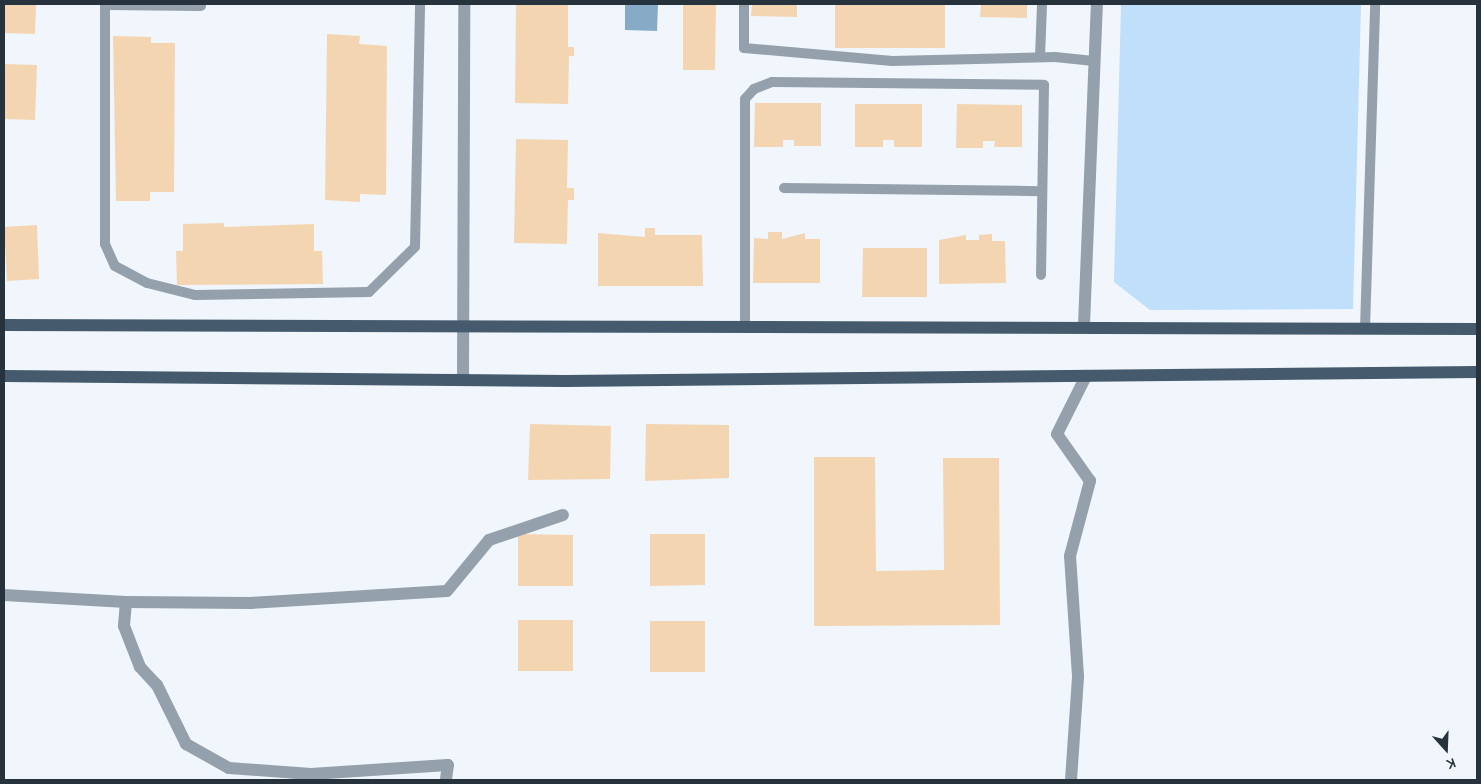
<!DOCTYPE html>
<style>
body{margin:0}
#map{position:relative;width:1481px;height:784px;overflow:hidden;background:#f0f6fb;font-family:Karla,sans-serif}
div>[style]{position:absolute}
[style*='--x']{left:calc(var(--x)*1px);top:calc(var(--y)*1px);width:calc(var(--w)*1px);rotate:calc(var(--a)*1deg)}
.green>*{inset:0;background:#bfdffb}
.water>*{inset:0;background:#87aac7}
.building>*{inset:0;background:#f4d5b2}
.lane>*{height:10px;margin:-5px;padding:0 5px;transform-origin:5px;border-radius:5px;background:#94a0ab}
.street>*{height:12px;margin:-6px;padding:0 6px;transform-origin:6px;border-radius:6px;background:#94a0ab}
.primary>*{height:12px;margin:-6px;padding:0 6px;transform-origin:6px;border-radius:6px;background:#455b6d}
span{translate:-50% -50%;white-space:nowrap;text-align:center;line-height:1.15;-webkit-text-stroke:5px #f0f6fb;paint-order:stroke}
.frame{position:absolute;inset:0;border:5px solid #26323c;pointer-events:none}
.north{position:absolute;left:1421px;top:724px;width:50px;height:50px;-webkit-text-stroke:4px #f0f6fb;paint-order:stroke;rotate:160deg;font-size:14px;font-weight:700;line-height:20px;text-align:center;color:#26323c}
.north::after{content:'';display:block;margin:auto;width:18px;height:22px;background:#26323c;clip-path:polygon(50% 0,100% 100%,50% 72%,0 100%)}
</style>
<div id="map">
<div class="green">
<div style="clip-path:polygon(1121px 4px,1361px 4px,1353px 309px,1150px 310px,1114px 282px)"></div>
</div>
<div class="water">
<div style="clip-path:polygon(625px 4px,658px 4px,657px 31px,625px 30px)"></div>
</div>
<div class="building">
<div style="clip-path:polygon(4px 4px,36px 4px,35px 34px,4px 33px)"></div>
<div style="clip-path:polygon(516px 4px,568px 4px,568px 47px,574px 47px,574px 56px,569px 56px,568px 104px,515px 103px)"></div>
<div style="clip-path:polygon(683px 4px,716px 4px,715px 70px,683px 70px)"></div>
<div style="clip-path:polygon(752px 4px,797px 4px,797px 17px,751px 16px)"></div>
<div style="clip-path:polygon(835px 4px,945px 4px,945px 48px,835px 48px)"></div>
<div style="clip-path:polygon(981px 4px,1027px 4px,1027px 18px,980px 17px)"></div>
<div style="clip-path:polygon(327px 34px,360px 36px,359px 44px,387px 46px,386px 195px,360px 194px,360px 202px,325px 200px)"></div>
<div style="clip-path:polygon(113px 36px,151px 37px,151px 43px,175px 43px,174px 192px,150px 192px,150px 201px,116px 201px)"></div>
<div style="clip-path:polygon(4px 64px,37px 65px,35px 120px,4px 119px)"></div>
<div style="clip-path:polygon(755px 103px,821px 103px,821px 146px,794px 146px,794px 140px,783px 140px,783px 147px,754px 147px)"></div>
<div style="clip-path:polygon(855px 104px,922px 104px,922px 147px,894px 147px,894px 140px,883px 140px,883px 147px,855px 147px)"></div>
<div style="clip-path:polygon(957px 104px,1022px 105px,1022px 147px,994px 147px,995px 141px,983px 141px,983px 148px,956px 148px)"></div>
<div style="clip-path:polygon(516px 139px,568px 140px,567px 188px,574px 188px,574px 200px,568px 200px,567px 244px,514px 243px)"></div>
<div style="clip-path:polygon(224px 223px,224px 227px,314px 224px,314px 251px,322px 251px,323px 284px,177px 285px,176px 251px,183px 251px,183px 224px)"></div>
<div style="clip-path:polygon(37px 225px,39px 279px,7px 281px,4px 227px)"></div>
<div style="clip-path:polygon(645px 228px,655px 228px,655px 235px,702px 235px,703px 286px,598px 286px,598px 233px,645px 237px)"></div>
<div style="clip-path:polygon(768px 232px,782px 232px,782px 239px,805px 233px,805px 239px,820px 239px,820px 283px,753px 283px,754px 238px,768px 239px)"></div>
<div style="clip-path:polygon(992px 234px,992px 241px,1005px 241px,1006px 283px,939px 284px,939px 240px,966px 235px,966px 240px,979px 240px,979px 235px)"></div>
<div style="clip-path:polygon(863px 248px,927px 248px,927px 297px,862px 297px)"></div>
<div style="clip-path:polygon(530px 424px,611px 426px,610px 479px,528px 480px)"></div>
<div style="clip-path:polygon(646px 424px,729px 425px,729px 478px,645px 481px)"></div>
<div style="clip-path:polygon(814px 457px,875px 457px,876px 571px,944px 570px,943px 458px,999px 458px,1000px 625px,814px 626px)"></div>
<div style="clip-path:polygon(518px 534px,573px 535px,573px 586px,518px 586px)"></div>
<div style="clip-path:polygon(650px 534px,705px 534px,705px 585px,650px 586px)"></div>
<div style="clip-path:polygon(518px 620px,573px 620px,573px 671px,518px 671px)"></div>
<div style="clip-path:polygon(650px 621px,705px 621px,705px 672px,650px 672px)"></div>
</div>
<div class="lane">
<div style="--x:105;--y:4;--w:240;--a:90"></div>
<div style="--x:105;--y:244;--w:24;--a:66"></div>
<div style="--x:115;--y:266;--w:36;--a:28"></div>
<div style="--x:147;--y:283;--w:49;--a:14"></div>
<div style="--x:195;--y:295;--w:174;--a:-1"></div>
<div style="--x:369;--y:292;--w:64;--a:-44.4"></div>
<div style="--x:415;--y:247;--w:243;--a:-88.8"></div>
<div style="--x:744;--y:4;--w:44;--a:90"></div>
<div style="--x:744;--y:48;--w:149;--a:5"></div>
<div style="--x:892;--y:61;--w:163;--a:-1.4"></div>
<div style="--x:1055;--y:57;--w:39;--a:6"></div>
<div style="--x:105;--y:5;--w:96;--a:0.6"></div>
<div style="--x:1040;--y:57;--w:53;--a:-87.8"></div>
<div style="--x:784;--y:188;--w:257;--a:0.7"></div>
<div style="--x:745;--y:325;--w:226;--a:-90"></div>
<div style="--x:745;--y:99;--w:13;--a:-48"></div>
<div style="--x:754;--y:89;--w:19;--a:-21"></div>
<div style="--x:772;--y:82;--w:272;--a:0.6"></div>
<div style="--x:1044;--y:85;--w:190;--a:90.9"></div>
<div style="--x:1365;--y:329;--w:325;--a:-88.2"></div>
</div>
<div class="street">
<div style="--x:1084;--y:325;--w:321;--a:-87.7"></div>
<div style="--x:463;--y:380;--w:376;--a:-89.8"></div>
<div style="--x:4;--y:595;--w:122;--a:3.3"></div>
<div style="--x:126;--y:602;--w:24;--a:95"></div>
<div style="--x:124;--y:626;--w:44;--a:68.7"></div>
<div style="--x:140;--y:667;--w:25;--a:47"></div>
<div style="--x:157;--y:685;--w:66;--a:63.8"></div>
<div style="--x:186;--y:744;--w:49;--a:29.2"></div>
<div style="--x:229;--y:768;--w:82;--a:4.2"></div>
<div style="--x:311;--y:774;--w:137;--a:-3.8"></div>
<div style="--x:448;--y:765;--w:15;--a:98"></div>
<div style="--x:126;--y:602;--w:124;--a:0.5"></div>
<div style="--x:250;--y:603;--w:197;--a:-3.5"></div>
<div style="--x:447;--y:591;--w:66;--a:-50.5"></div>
<div style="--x:489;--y:540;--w:78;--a:-18.7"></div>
<div style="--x:1071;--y:780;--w:104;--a:-86.1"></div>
<div style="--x:1078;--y:676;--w:120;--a:-93.8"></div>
<div style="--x:1070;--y:556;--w:78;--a:-75.1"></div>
<div style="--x:1090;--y:481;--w:57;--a:-125.1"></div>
<div style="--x:1057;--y:434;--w:65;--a:-63.4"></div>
</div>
<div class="primary">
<div style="--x:4;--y:325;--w:1473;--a:0.16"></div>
<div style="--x:4;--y:376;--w:561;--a:0.51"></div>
<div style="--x:565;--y:381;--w:912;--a:-0.57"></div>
</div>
<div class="frame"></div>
<div class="north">K</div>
</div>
